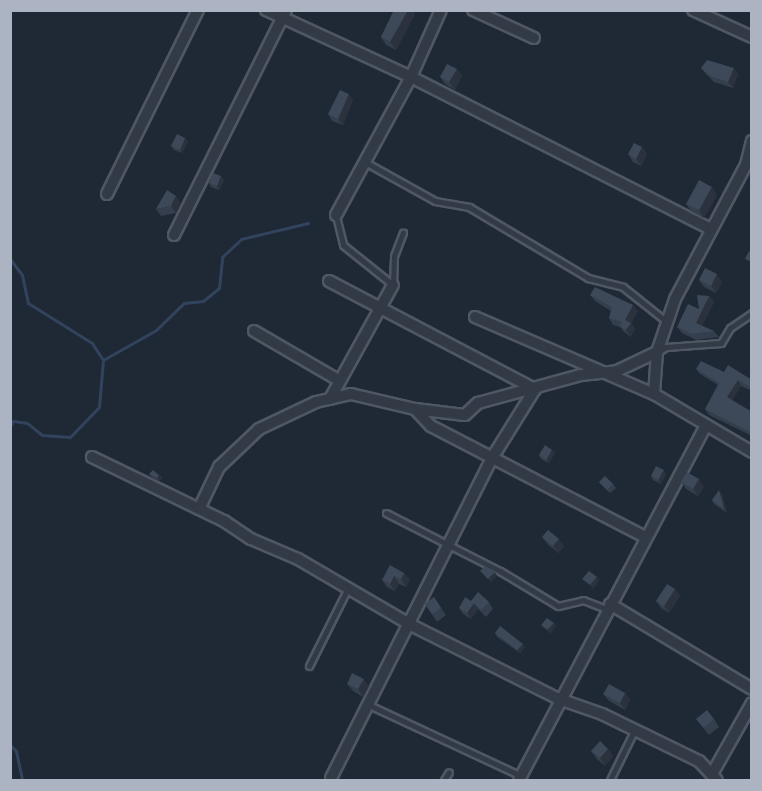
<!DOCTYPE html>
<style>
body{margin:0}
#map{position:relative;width:762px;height:791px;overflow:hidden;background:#1f2835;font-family:Manrope,sans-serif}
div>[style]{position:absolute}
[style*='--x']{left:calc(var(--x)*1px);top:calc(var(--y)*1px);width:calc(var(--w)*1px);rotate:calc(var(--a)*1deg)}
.stream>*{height:3px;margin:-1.5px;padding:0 1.5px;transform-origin:1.5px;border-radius:1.5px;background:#32435d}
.roads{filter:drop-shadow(2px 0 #505764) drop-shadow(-2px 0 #505764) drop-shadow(0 2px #505764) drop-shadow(0 -2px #505764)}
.service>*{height:5px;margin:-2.5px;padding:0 2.5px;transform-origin:2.5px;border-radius:2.5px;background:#323a46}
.minor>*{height:10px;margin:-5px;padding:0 5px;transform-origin:5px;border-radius:5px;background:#323a46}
.wall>*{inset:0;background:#343e4c}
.shaded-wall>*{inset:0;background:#2b323e}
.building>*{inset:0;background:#3d4858}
span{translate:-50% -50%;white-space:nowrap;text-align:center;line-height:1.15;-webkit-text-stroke:6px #181f2a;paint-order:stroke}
.frame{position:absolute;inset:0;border:12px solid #acb4c3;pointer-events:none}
</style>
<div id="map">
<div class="stream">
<div style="--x:10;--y:259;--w:20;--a:53"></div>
<div style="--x:22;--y:275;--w:29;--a:78"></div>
<div style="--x:28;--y:303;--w:75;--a:32"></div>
<div style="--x:92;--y:343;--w:20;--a:57"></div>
<div style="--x:103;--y:360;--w:47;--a:94.9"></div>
<div style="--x:99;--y:407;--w:42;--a:134"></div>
<div style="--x:70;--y:437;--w:28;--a:-176"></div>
<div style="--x:42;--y:435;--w:19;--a:-141"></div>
<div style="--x:27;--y:423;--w:14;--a:-172"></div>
<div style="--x:13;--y:421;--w:6;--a:121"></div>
<div style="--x:103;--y:360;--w:61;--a:-29.5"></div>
<div style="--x:156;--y:330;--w:39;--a:-44"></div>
<div style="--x:184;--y:303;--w:19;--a:-6"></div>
<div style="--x:203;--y:301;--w:21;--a:-39"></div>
<div style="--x:219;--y:288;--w:31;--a:-84"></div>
<div style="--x:222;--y:257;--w:26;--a:-43"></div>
<div style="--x:241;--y:239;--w:69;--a:-13.4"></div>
<div style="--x:10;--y:745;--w:8;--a:45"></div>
<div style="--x:16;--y:751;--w:30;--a:78"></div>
</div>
<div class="roads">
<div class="service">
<div style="--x:365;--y:162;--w:80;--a:29.1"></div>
<div style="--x:435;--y:201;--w:35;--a:10"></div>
<div style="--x:469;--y:207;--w:139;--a:30.8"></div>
<div style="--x:588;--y:278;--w:36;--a:14"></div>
<div style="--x:623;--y:287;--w:56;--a:38.5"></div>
<div style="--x:336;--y:216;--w:30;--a:76"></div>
<div style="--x:343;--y:245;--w:64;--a:38.7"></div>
<div style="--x:393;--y:285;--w:29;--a:-88"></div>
<div style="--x:394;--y:256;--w:25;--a:-69"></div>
<div style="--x:658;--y:352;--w:9;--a:-32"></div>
<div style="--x:666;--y:347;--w:55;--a:-4.2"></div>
<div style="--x:721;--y:343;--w:17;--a:-59"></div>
<div style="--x:730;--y:328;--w:27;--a:-34"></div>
<div style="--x:386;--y:513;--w:128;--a:27"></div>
<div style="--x:500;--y:571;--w:68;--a:31.1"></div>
<div style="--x:558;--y:606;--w:26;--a:-13"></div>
<div style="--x:583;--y:600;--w:26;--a:21"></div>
<div style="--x:309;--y:666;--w:87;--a:-63.4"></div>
<div style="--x:369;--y:705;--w:168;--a:25"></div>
<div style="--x:444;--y:780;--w:9;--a:-58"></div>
<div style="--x:610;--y:780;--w:55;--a:-63.9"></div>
</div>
<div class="minor">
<div style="--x:266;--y:10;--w:160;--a:24.8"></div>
<div style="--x:411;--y:77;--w:335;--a:26.9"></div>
<div style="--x:473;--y:10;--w:67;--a:24.7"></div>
<div style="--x:693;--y:10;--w:65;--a:24.6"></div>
<div style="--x:107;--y:194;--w:205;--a:-63.7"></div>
<div style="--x:336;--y:215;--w:157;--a:-61.5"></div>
<div style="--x:411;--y:77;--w:73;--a:-65.9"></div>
<div style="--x:174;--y:235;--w:251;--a:-63.5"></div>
<div style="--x:329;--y:281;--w:233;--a:27.7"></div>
<div style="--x:535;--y:389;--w:81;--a:121.9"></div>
<div style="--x:492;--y:458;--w:358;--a:116.7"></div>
<div style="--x:475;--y:317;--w:195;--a:23.3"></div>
<div style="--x:654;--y:394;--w:114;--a:30.6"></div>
<div style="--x:254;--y:331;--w:99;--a:30.2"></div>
<div style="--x:654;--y:394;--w:42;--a:-85.9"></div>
<div style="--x:657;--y:352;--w:56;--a:-71.2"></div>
<div style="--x:675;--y:299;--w:152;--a:-62.1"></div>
<div style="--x:746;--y:165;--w:25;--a:-76"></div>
<div style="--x:330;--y:399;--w:130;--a:-61.1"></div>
<div style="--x:415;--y:409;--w:23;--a:47"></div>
<div style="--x:431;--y:426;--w:241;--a:27.4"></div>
<div style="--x:92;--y:457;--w:147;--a:25.9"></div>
<div style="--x:224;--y:521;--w:32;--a:34"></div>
<div style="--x:251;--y:539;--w:51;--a:23.1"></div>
<div style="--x:298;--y:559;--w:131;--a:30.3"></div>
<div style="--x:411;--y:625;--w:165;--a:26.6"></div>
<div style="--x:559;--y:699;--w:46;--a:19.2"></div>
<div style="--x:602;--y:714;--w:108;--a:25.9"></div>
<div style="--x:699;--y:761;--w:26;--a:47"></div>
<div style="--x:199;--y:509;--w:47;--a:-64.5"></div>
<div style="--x:219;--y:467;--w:55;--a:-43.5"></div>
<div style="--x:259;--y:429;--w:63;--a:-25.3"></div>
<div style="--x:316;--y:402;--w:36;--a:-13"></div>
<div style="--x:351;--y:394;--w:66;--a:13.2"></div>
<div style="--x:415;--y:409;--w:50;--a:6.8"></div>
<div style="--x:465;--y:415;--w:18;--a:-43"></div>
<div style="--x:478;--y:403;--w:107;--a:-15.2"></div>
<div style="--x:581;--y:375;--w:36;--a:-6"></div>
<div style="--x:617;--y:371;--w:44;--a:-25.4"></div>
<div style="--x:610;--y:604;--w:165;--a:30.9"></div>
<div style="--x:712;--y:774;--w:81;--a:-60.6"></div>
<div style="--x:519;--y:780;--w:400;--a:-62.2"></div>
</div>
</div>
<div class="wall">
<div style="clip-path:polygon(394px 10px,412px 10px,415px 14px,396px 50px,386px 45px,381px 37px)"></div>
<div style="clip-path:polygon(701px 68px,738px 74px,733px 88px,714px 82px,706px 74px)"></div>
<div style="clip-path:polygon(457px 69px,462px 76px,455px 90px,445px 84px,440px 77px)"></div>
<div style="clip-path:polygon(353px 100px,343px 125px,332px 121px,328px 114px)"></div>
<div style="clip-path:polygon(185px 138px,188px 142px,182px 153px,174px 150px,171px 146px)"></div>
<div style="clip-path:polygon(642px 147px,647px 154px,641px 166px,633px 162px,628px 154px)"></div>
<div style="clip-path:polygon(224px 180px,219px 190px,211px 187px,209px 183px)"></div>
<div style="clip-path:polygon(717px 195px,704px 218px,691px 211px,686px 204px)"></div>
<div style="clip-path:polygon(181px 203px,176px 213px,161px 216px,156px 209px)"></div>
<div style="clip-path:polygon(699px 280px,722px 282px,716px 293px,704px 287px)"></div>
<div style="clip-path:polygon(590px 295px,633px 305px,638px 311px,631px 323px,635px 329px,631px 337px,624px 332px,620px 327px,613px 325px,609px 318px,611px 311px,595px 301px)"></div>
<div style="clip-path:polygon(709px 296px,714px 302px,702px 326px,714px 331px,719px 337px,696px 340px,682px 333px,677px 327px,699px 309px)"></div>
<div style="clip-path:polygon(696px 369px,724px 372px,752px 380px,752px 391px,741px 386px,732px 400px,752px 412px,752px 436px,709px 415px,705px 409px,718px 385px,700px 374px)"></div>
<div style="clip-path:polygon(552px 450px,555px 453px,549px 463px,541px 459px,539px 455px)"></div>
<div style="clip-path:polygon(149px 474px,159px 475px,162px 478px,159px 481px,152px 478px)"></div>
<div style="clip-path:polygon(666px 474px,661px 484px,653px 480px,651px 476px)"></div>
<div style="clip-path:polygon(699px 479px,704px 487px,698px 496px,686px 489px,681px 482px)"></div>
<div style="clip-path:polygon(599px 482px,613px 484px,616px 488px,610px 493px)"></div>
<div style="clip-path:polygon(722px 494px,727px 513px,714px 504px,712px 500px)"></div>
<div style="clip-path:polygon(542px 537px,564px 546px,559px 553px,548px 545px)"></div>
<div style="clip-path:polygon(404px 573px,410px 580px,406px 587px,399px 584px,395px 591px,387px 587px,382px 580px)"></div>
<div style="clip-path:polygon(675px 589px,680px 596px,669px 613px,661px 608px,656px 601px)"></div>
<div style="clip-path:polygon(434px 597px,446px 615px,437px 622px,425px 604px)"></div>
<div style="clip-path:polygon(471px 601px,489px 602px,493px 609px,486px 617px,478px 609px,471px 619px,463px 614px,459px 608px)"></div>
<div style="clip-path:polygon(495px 633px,525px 647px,520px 653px,497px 637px)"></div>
<div style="clip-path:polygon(347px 684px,369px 686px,363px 697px,353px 691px)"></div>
<div style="clip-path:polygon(625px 693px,630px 700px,625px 710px,609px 701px,603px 694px)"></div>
<div style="clip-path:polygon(696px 719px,714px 719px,719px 727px,709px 735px)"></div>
<div style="clip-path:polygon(608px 749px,613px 756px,605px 766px,597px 759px,591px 751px)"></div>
</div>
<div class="shaded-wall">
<div style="clip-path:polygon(408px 10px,412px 10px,415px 14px,396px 50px,390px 42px)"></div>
<div style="clip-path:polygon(734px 68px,738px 74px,733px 88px,728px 82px)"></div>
<div style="clip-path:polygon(457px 69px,462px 76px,455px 90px,449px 82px)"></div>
<div style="clip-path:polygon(349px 94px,353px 100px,343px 125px,338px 119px)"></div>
<div style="clip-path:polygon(185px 138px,188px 142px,182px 153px,180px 150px)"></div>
<div style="clip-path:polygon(642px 147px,647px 154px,641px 166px,636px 159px)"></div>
<div style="clip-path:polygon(221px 176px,224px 180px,219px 190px,217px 186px)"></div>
<div style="clip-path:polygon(712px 187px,717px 195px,704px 218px,699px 210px)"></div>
<div style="clip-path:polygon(176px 196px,181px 203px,176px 213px,171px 206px)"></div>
<div style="clip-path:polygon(717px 274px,722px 282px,716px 293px,711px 286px)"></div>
<div style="clip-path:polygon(709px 296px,714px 302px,700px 330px,696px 323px)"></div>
<div style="clip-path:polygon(633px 305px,638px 311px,631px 323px,635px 329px,631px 337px,626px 330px,625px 320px)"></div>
<div style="clip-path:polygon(738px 380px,741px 386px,730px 402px,727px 397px)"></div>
<div style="clip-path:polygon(552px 450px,555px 453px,549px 463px,546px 460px)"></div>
<div style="clip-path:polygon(664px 470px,666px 474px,661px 484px,658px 480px)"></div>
<div style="clip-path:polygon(159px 475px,162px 478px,159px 481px,157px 478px)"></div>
<div style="clip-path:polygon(699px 479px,704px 487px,698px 496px,693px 489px)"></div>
<div style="clip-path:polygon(719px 490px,722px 494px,727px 513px,724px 509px)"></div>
<div style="clip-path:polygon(559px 539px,564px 546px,559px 553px,553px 546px)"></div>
<div style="clip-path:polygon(495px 572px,497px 576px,491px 582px,488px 579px)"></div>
<div style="clip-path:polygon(404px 573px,410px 580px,406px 587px,401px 579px)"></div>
<div style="clip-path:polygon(394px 576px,399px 584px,395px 591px,390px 584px)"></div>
<div style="clip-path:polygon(597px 577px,599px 581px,593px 589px,590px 585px)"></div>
<div style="clip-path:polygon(675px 589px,680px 596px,669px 613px,664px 606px)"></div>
<div style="clip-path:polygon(474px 603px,478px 609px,471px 619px,467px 613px)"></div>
<div style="clip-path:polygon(554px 623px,556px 626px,550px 634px,547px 630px)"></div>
<div style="clip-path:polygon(523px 644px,525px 647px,520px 653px,517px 650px)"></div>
<div style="clip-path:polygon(364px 679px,369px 686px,363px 697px,358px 689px)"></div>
<div style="clip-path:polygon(625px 693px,630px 700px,625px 710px,620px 703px)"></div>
<div style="clip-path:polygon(608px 749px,613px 756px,605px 766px,600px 758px)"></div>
</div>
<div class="building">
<div style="clip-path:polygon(394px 10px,408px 10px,390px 42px,381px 37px)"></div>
<div style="clip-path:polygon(707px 60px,734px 68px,728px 82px,710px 76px,701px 68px)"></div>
<div style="clip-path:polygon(447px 64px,457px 69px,449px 82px,440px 77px)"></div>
<div style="clip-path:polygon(340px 90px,349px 94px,338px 119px,328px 114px)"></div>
<div style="clip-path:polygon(177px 134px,185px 138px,180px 150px,171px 146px)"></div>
<div style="clip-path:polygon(634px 143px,642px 147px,636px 159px,628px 154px)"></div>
<div style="clip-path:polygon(213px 173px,221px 176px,217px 186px,209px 183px)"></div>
<div style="clip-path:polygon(699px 180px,712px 187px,699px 210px,686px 204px)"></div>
<div style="clip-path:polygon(167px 190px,176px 196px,171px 206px,156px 209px)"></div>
<div style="clip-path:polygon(749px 251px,752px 253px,752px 262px,745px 259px)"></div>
<div style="clip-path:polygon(705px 268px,717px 274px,711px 286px,699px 280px)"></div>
<div style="clip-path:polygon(595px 287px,633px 305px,625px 320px,631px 323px,626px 330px,620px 326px,622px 322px,609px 318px,612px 307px,590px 295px)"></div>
<div style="clip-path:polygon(697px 295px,709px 296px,696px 323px,714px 331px,692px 334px,677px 327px,688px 304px,699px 309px)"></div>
<div style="clip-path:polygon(701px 361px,724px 372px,728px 365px,752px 380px,752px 388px,738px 380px,727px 397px,752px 412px,752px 433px,705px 409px,719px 383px,696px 369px)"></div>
<div style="clip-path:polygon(545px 445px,552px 450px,546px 460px,539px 455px)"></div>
<div style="clip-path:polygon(656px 466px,664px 470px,658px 480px,651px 476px)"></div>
<div style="clip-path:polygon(153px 470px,159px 475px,157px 478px,149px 474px)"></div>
<div style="clip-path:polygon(687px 472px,699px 479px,693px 489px,681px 482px)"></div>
<div style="clip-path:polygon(605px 476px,613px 484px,607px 490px,599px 482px)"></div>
<div style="clip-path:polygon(719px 490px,724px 509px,712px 500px)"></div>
<div style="clip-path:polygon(548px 530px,559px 539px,553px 546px,542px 537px)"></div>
<div style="clip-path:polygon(390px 565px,404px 573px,401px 579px,394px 576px,390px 584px,382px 580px)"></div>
<div style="clip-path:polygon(485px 566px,495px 572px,488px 579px,480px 571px)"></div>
<div style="clip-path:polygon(589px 571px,597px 577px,590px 585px,582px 579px)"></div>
<div style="clip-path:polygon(667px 584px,675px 589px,664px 606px,656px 601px)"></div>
<div style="clip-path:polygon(478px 592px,489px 602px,481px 610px,474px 603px,467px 613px,459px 608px,465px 597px,471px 601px)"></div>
<div style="clip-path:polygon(434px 597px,441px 608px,432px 614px,425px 604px)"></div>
<div style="clip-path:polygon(547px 618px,554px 623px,547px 630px,541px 625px)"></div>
<div style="clip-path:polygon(500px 626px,523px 644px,517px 650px,495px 633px)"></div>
<div style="clip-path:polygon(352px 673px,364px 679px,358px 689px,347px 684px)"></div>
<div style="clip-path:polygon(609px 684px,625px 693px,620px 703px,603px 694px)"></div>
<div style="clip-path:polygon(707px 710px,714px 719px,704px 728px,696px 719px)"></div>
<div style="clip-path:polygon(600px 741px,608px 749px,600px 758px,591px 751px)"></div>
</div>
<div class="frame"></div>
</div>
